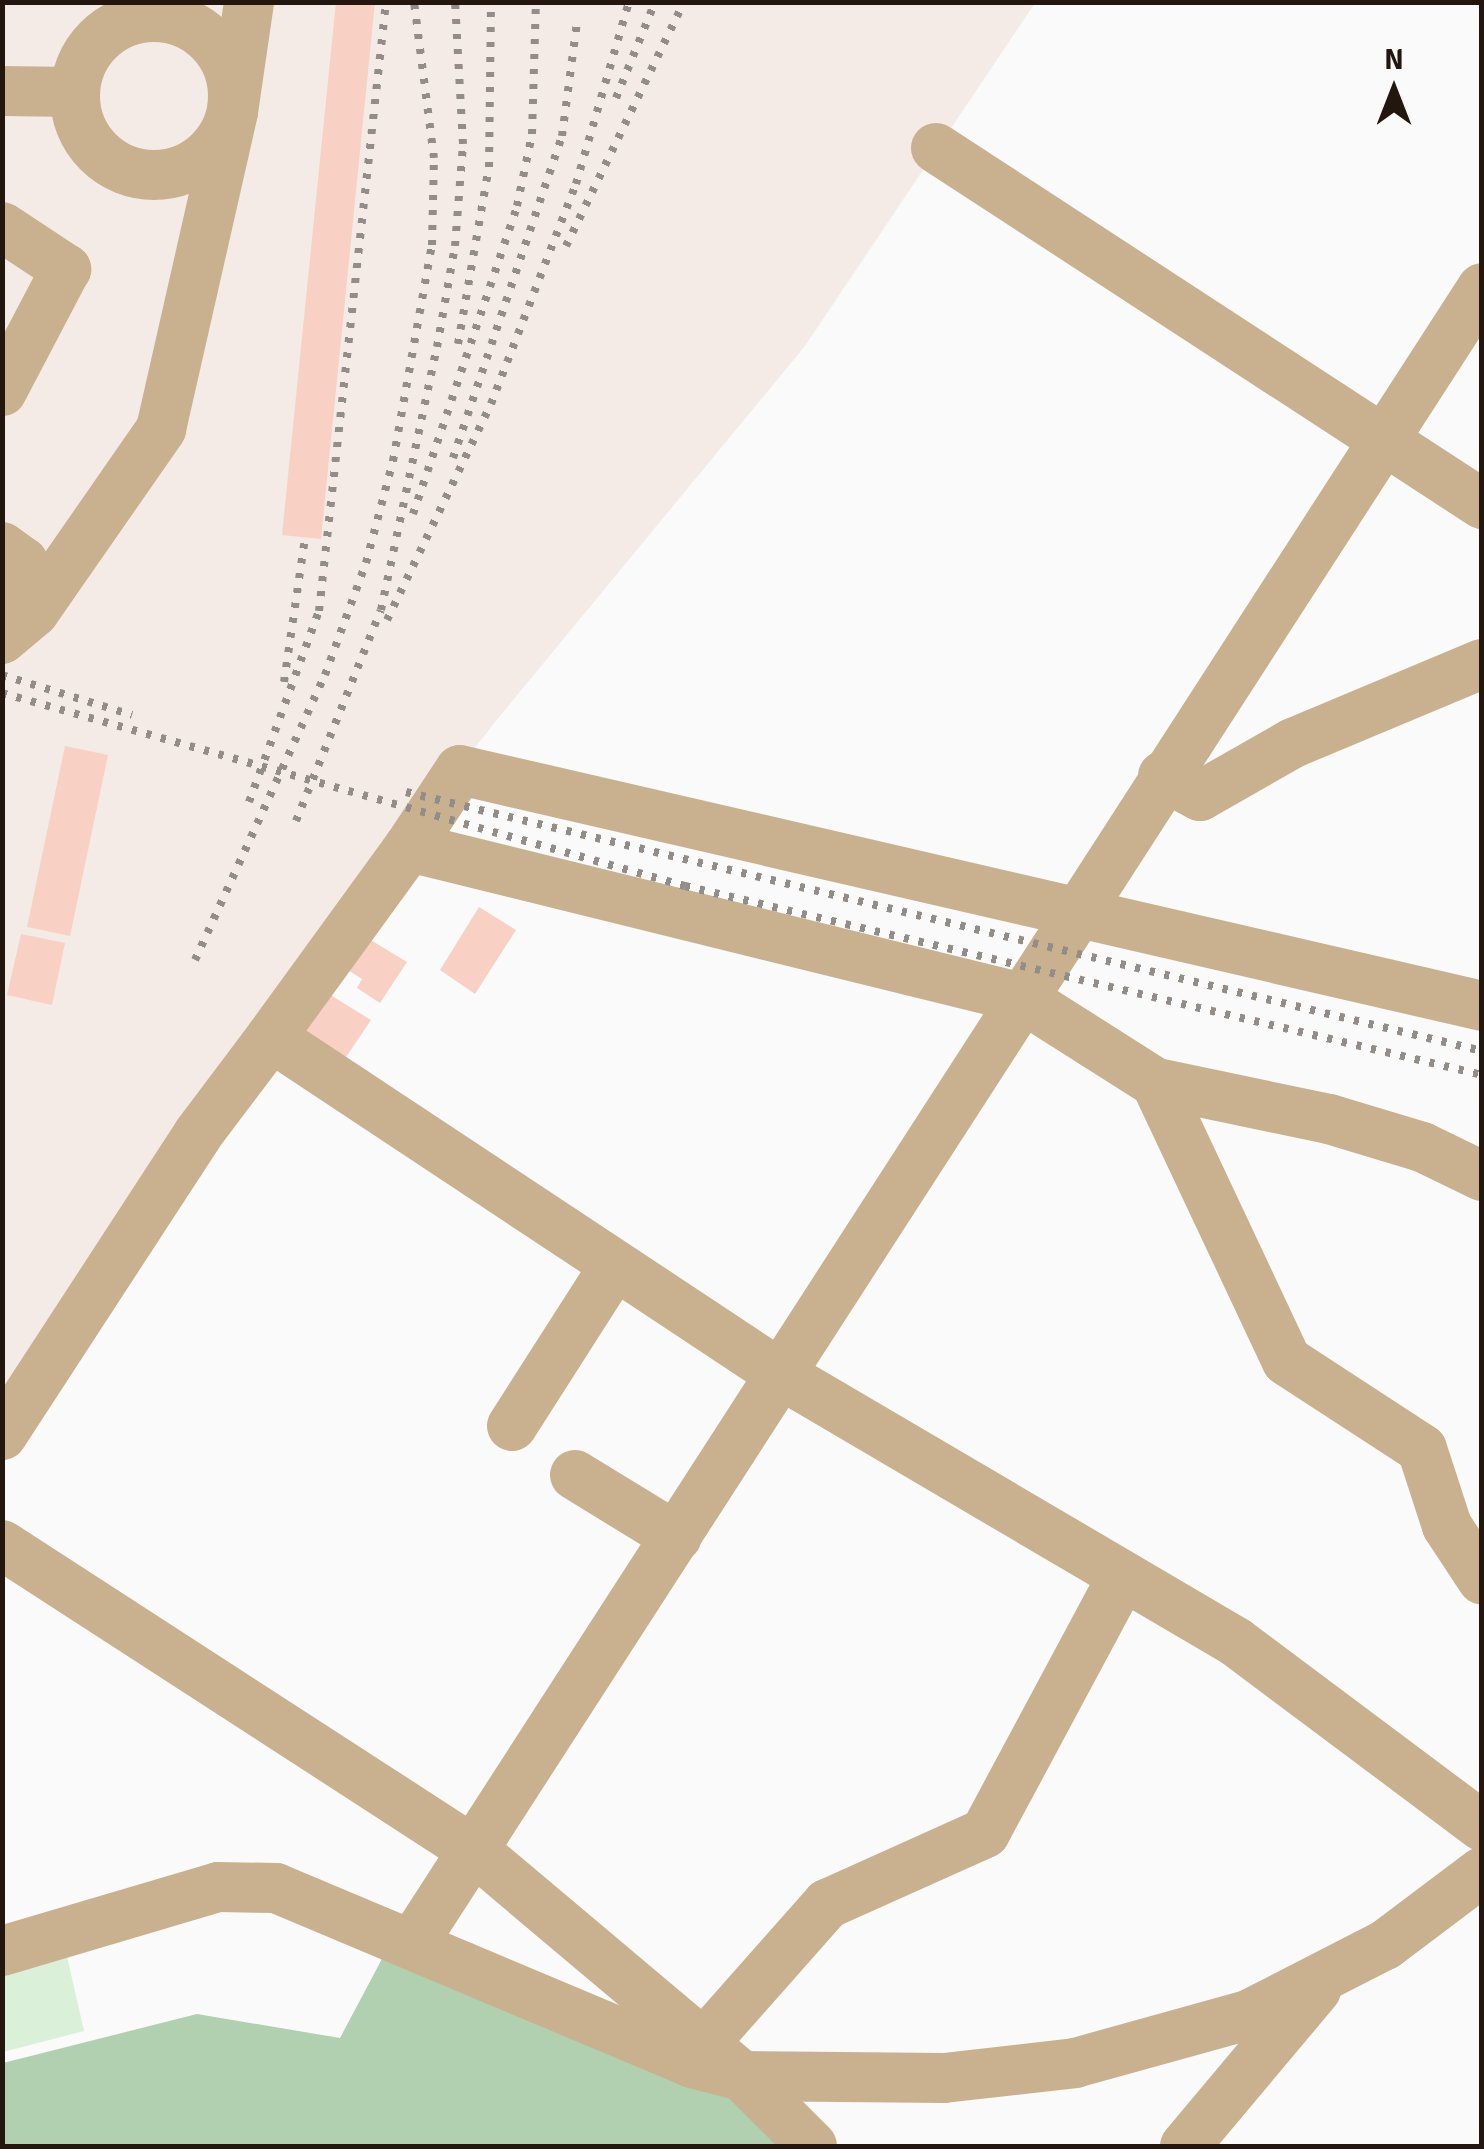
<!DOCTYPE html>
<style>
body{margin:0}
#map{position:relative;width:1484px;height:2149px;overflow:hidden;background:#fafafa;font-family:Signika,sans-serif}
div>[style]{position:absolute}
[style*='--x']{left:calc(var(--x)*1px);top:calc(var(--y)*1px);width:calc(var(--w)*1px);rotate:calc(var(--a)*1deg)}
.built>*{inset:0;background:#f4ebe7}
.green>*{inset:0;background:#dbf0d9}
.forest>*{inset:0;background:#b1d0af}
.building>*{inset:0;background:#f8d0c4}
.minor>*{height:50px;margin:-25px;padding:0 25px;transform-origin:25px;border-radius:25px;background:#c9b190}
.minor>.ring{margin:-25px;padding:0;box-sizing:content-box;background:none;border:50px solid #c9b190;border-radius:50%}
.rail>*{height:8px;margin-top:-4px;transform-origin:0;background:repeating-linear-gradient(90deg,#928d89 0 5px,transparent 0 15px)}
span{translate:-50% -50%;white-space:nowrap;text-align:center;line-height:1.15;-webkit-text-stroke:10px #fafafa;paint-order:stroke}
.frame{position:absolute;inset:0;border:5px solid #22160f;pointer-events:none}
.north{position:absolute;left:1344px;top:40px;width:100px;height:100px;-webkit-text-stroke:8px #fafafa;paint-order:stroke;rotate:0deg;font-size:28px;font-weight:700;line-height:40px;text-align:center;color:#22160f}
.north::after{content:'';display:block;margin:auto;width:35px;height:45px;background:#22160f;clip-path:polygon(50% 0,100% 100%,50% 72%,0 100%)}
</style>
<div id="map">
<div class="built">
<div style="clip-path:polygon(3px 3px,1035px 3px,805px 346px,500px 716px,255px 1025px,3px 1419px)"></div>
</div>
<div class="green">
<div style="clip-path:polygon(66px 1952px,84px 2031px,3px 2052px,3px 1971px)"></div>
</div>
<div class="forest">
<div style="clip-path:polygon(392px 1940px,736px 2078px,793px 2146px,3px 2146px,3px 2063px,197px 2014px,340px 2038px)"></div>
</div>
<div class="building">
<div style="clip-path:polygon(336px 2px,375px 2px,321px 539px,282px 535px)"></div>
<div style="clip-path:polygon(65px 746px,108px 755px,70px 936px,27px 927px)"></div>
<div style="clip-path:polygon(479px 907px,516px 930px,475px 994px,440px 970px)"></div>
<div style="clip-path:polygon(21px 934px,65px 943px,52px 1005px,7px 995px)"></div>
<div style="clip-path:polygon(364px 936px,407px 962px,380px 1003px,357px 988px,362px 979px,343px 967px)"></div>
<div style="clip-path:polygon(324px 991px,371px 1020px,342px 1063px,297px 1034px)"></div>
</div>
<div class="minor">
<div class="ring" style="left:75px;top:17px;width:108px;height:108px"></div>
<div style="--x:2;--y:91;--w:72;--a:0.8"></div>
<div style="--x:936;--y:148;--w:652;--a:33.1"></div>
<div style="--x:2;--y:227;--w:77;--a:33.3"></div>
<div style="--x:66;--y:269;--w:138;--a:117.7"></div>
<div style="--x:2;--y:547;--w:26;--a:36"></div>
<div style="--x:23;--y:562;--w:37;--a:125"></div>
<div style="--x:2;--y:639;--w:42;--a:-40.2"></div>
<div style="--x:34;--y:612;--w:223;--a:-55.2"></div>
<div style="--x:161;--y:429;--w:325;--a:-77.2"></div>
<div style="--x:233;--y:112;--w:111;--a:-81.7"></div>
<div style="--x:1163;--y:776;--w:42;--a:28.4"></div>
<div style="--x:1200;--y:796;--w:107;--a:-29.7"></div>
<div style="--x:1293;--y:743;--w:205;--a:-22.7"></div>
<div style="--x:409;--y:847;--w:92;--a:-56.5"></div>
<div style="--x:460;--y:770;--w:1049;--a:13"></div>
<div style="--x:1156;--y:1083;--w:307;--a:64.8"></div>
<div style="--x:1287;--y:1361;--w:161;--a:33.1"></div>
<div style="--x:1422;--y:1449;--w:81;--a:72"></div>
<div style="--x:1447;--y:1526;--w:64;--a:56.6"></div>
<div style="--x:1482;--y:1176;--w:67;--a:-154.2"></div>
<div style="--x:1422;--y:1147;--w:97;--a:-163.2"></div>
<div style="--x:1329;--y:1119;--w:177;--a:-168.2"></div>
<div style="--x:1156;--y:1083;--w:159;--a:-147.6"></div>
<div style="--x:1022;--y:998;--w:631;--a:-166.16"></div>
<div style="--x:409;--y:847;--w:235;--a:126"></div>
<div style="--x:271;--y:1037;--w:610;--a:33.51"></div>
<div style="--x:780;--y:1374;--w:529;--a:30.44"></div>
<div style="--x:1236;--y:1642;--w:307;--a:36.8"></div>
<div style="--x:512;--y:1426;--w:191;--a:-57.4"></div>
<div style="--x:2;--y:1435;--w:359;--a:-56.9"></div>
<div style="--x:198;--y:1134;--w:121;--a:-53"></div>
<div style="--x:575;--y:1475;--w:119;--a:31.5"></div>
<div style="--x:2;--y:1545;--w:565;--a:32.93"></div>
<div style="--x:476;--y:1852;--w:348;--a:40.1"></div>
<div style="--x:742;--y:2076;--w:99;--a:45"></div>
<div style="--x:413;--y:1943;--w:1970;--a:-57.14"></div>
<div style="--x:2;--y:1951;--w:225;--a:-16.5"></div>
<div style="--x:218;--y:1887;--w:58;--a:1"></div>
<div style="--x:276;--y:1888;--w:451;--a:22.8"></div>
<div style="--x:692;--y:2063;--w:52;--a:14.6"></div>
<div style="--x:742;--y:2076;--w:202;--a:0.6"></div>
<div style="--x:944;--y:2078;--w:132;--a:-6.5"></div>
<div style="--x:1075;--y:2063;--w:180;--a:-15.5"></div>
<div style="--x:1248;--y:2015;--w:154;--a:-27.1"></div>
<div style="--x:1385;--y:1945;--w:121;--a:-37"></div>
<div style="--x:704;--y:2043;--w:186;--a:-48.5"></div>
<div style="--x:827;--y:1904;--w:173;--a:-24.2"></div>
<div style="--x:985;--y:1833;--w:289;--a:-61.8"></div>
<div style="--x:1185;--y:2146;--w:204;--a:-50"></div>
</div>
<div class="rail">
<div style="--x:616;--y:98;--w:104;--a:-67.9"></div>
<div style="--x:566;--y:246;--w:271;--a:-64.2"></div>
<div style="--x:458;--y:344;--w:180;--a:-80.1"></div>
<div style="--x:489;--y:167;--w:165;--a:-89.3"></div>
<div style="--x:453;--y:458;--w:340;--a:-71.3"></div>
<div style="--x:562;--y:136;--w:115;--a:-82.5"></div>
<div style="--x:413;--y:514;--w:325;--a:-71.3"></div>
<div style="--x:517;--y:206;--w:74;--a:-78.2"></div>
<div style="--x:532;--y:134;--w:132;--a:-88.3"></div>
<div style="--x:387;--y:620;--w:240;--a:-64.3"></div>
<div style="--x:491;--y:404;--w:236;--a:-68.9"></div>
<div style="--x:576;--y:184;--w:190;--a:-73.8"></div>
<div style="--x:2;--y:675;--w:136;--a:17.1"></div>
<div style="--x:284;--y:682;--w:146;--a:-81.7"></div>
<div style="--x:2;--y:693;--w:710;--a:15.78"></div>
<div style="--x:685;--y:886;--w:819;--a:13.34"></div>
<div style="--x:406;--y:792;--w:1107;--a:13.53"></div>
<div style="--x:249;--y:802;--w:203;--a:-69.9"></div>
<div style="--x:319;--y:611;--w:613;--a:-83.72"></div>
<div style="--x:296;--y:821;--w:227;--a:-68.1"></div>
<div style="--x:381;--y:610;--w:269;--a:-78"></div>
<div style="--x:437;--y:347;--w:103;--a:-79.9"></div>
<div style="--x:455;--y:246;--w:102;--a:-85.5"></div>
<div style="--x:463;--y:144;--w:142;--a:-93.2"></div>
<div style="--x:195;--y:960;--w:313;--a:-65.5"></div>
<div style="--x:325;--y:675;--w:119;--a:-69.9"></div>
<div style="--x:366;--y:563;--w:106;--a:-75.2"></div>
<div style="--x:393;--y:461;--w:219;--a:-79.8"></div>
<div style="--x:432;--y:245;--w:87;--a:-88.7"></div>
<div style="--x:434;--y:158;--w:157;--a:-97.3"></div>
</div>
<div class="frame"></div>
<div class="north">N</div>
</div>
